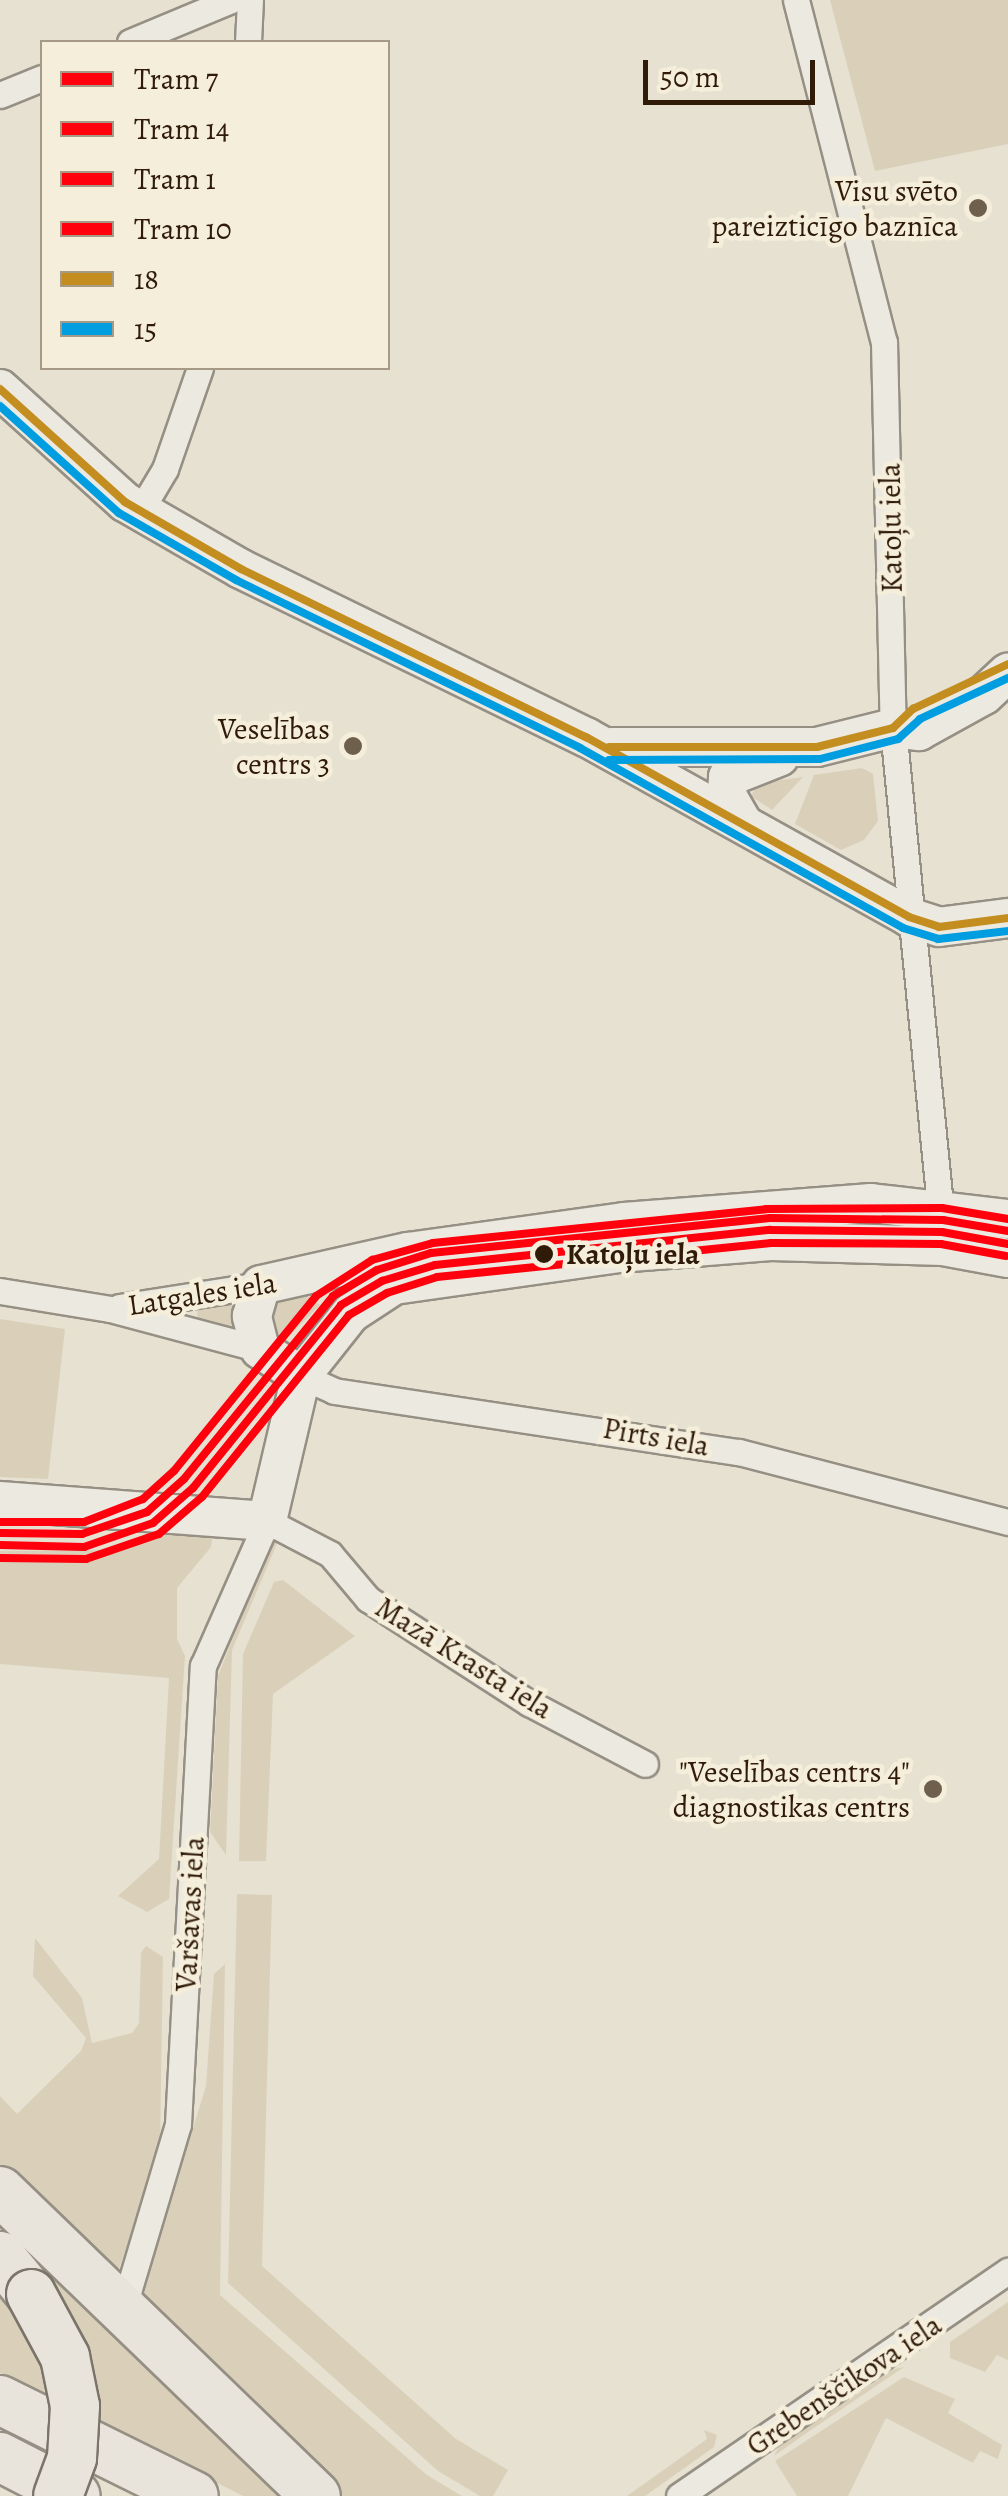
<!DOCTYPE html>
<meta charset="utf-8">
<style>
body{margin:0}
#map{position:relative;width:1008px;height:2496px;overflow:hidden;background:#e7e1d1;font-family:Alegreya,serif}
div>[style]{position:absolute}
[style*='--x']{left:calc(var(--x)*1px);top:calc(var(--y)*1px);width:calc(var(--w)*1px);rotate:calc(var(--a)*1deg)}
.green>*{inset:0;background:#dad0ba}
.roads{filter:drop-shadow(2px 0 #958f84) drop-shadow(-2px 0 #958f84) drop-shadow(0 2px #958f84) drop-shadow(0 -2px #958f84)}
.street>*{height:25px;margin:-12.5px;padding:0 12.5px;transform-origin:12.5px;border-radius:12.5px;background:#ece9e0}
.secondary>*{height:38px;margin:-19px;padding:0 19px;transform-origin:19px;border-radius:19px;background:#ece9e0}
.highway>*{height:48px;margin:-24px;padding:0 24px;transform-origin:24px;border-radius:24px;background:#e9e4db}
.bridges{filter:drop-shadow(2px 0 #7b746a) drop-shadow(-2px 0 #7b746a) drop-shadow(0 2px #7b746a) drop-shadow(0 -2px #7b746a)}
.highway-bridge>*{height:48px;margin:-24px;padding:0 24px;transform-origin:24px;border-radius:24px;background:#e9e4db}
.bus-1>*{height:8px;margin:-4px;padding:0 4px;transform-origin:4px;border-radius:4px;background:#c38e1f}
.bus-2>*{height:8px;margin:-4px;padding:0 4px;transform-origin:4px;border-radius:4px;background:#009de0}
.tram-1>*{height:8px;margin:-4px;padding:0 4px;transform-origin:4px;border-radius:4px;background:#ff000c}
.tram-2>*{height:8px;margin:-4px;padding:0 4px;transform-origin:4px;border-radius:4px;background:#ff000c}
.tram-3>*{height:8px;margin:-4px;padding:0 4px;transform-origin:4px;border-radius:4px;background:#ff000c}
.tram-4>*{height:8px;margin:-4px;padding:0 4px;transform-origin:4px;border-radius:4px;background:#ff000c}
.dots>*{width:28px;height:28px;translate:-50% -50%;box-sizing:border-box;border:5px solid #f5eedb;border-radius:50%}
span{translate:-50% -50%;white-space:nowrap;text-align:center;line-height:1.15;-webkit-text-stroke:9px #f5eedb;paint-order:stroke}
.poi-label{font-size:30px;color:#2f1b08}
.right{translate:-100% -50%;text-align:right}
.street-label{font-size:30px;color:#2f1b08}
.stop-label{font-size:30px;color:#2f1b08;font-weight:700}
.left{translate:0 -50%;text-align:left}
.legend{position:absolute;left:40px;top:40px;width:350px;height:330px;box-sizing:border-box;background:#f5eedb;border:2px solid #a69a87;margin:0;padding:12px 18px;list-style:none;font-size:30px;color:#2f1b08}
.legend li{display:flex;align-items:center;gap:20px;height:50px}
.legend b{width:50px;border:2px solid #a69a87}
.scale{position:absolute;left:643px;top:60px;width:172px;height:45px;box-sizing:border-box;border:5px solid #2f1b08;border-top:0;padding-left:12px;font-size:30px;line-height:35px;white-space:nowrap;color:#2f1b08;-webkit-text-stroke:8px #f5eedb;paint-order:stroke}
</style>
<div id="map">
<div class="green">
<div style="clip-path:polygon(830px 0,1008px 0,1008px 144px,875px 171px)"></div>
<div style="clip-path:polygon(862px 768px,873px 774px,878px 821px,864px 840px,841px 850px,795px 824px,814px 775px)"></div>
<div style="clip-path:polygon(803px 777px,772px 810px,751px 796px,758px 783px)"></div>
<div style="clip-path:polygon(301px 1291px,320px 1305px,283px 1342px,270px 1332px,271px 1305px,283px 1293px)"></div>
<div style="clip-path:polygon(225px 1299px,235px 1309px,232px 1329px,197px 1320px,198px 1306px)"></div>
<div style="clip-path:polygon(0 1319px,65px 1329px,48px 1479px,0 1477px)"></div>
<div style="clip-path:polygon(168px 1525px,213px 1534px,211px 1547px,177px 1588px,177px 1639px,185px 1656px,169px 1899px,147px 1912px,118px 1896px,159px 1859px,169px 1678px,0 1664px,0 1551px,122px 1550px)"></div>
<div style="clip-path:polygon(273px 1536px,279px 1539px,232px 1650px,226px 1855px,210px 1832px,218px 1676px)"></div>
<div style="clip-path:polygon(283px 1580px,355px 1636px,273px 1694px,266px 1861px,239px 1861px,243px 1654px,274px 1582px)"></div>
<div style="clip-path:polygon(237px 1894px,272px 1895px,262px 2266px,456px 2439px,508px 2470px,493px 2496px,480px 2496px,438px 2471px,228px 2283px)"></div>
<div style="clip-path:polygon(35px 1938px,82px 1998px,92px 2043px,132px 2033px,139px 2023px,141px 1953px,146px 1946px,163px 1957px,160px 2150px,116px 2277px,0 2169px,0 2096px,17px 2114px,81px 2051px,86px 2038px,33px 1976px)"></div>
<div style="clip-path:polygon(225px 1964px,220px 2295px,427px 2475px,462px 2496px,337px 2496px,143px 2312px,142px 2295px,206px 2086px,214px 1974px)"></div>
<div style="clip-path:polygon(0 2207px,297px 2496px,243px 2496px,0 2373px,0 2269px,34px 2269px,0 2229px)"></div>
<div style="clip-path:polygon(1008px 2302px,1008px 2360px,997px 2355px,985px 2372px,950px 2358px,950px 2342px)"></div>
<div style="clip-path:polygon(904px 2367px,805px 2434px,774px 2456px,781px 2443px,886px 2371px)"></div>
<div style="clip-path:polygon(904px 2377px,955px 2399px,948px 2413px,1002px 2445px,998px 2459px,980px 2451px,973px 2463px,886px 2418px,848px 2496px,797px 2496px,775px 2461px)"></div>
<div style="clip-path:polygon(704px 2430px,717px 2435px,714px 2447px,645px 2496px,627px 2496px,707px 2439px)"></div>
</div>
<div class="roads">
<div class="street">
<div style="--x:796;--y:0;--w:353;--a:75.6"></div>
<div style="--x:884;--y:342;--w:386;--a:88.7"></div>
<div style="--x:893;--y:728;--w:500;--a:84.38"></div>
<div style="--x:130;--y:42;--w:109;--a:-22.6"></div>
<div style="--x:248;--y:42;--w:42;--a:-87.3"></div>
<div style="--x:0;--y:95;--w:45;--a:-22"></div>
<div style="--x:140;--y:511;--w:49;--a:-59.2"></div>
<div style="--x:165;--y:469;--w:107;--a:-70.9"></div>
<div style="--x:0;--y:1291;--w:111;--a:9.3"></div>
<div style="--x:110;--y:1309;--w:155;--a:14.9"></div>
<div style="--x:119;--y:1307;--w:144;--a:-8.8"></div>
<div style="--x:301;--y:1376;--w:36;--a:24"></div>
<div style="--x:334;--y:1391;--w:410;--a:8.6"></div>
<div style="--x:739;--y:1452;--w:278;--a:14.6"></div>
<div style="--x:108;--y:2300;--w:22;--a:-22"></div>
<div style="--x:128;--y:2292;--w:175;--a:-73.4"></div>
<div style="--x:178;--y:2124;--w:459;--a:-86.9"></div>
<div style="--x:203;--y:1666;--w:158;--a:-66.2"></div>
<div style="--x:267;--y:1521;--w:71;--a:27.6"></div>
<div style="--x:330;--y:1554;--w:59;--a:49.8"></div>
<div style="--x:368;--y:1599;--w:192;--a:32.9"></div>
<div style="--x:529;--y:1703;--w:131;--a:27.7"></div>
<div style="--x:679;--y:2496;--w:399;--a:-34.4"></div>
</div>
<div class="secondary">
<div style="--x:0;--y:389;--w:169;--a:42.1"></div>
<div style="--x:125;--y:502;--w:134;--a:30"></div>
<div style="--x:241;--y:569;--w:384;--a:26"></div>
<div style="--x:586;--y:737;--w:370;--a:29.1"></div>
<div style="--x:909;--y:917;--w:32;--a:18"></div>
<div style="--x:939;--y:927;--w:70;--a:-7.4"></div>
<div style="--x:612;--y:747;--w:205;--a:0"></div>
<div style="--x:817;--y:747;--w:78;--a:-14"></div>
<div style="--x:893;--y:728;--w:26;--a:7"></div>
<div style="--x:919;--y:731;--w:74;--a:-29"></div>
<div style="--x:984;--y:695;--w:33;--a:-43"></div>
<div style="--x:741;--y:820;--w:28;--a:-120"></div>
<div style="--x:727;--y:796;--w:19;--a:-87"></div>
<div style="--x:728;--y:777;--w:55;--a:-21.4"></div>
<div style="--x:301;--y:1376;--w:49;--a:-146.6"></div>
<div style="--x:260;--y:1349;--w:34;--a:-104"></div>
<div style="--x:252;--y:1316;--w:32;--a:-74"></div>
<div style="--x:261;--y:1285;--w:151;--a:-12.7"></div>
<div style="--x:408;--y:1252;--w:218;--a:-7.9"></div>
<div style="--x:624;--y:1222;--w:248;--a:-4.4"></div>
<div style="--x:871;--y:1203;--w:138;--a:6.7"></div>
<div style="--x:0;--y:1501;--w:268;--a:4.3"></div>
<div style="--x:267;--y:1521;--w:149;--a:-76.8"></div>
<div style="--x:301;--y:1376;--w:80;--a:-51.6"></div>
<div style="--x:351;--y:1313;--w:51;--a:-33.1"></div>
<div style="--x:394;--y:1285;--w:226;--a:-8.1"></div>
<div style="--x:618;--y:1253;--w:153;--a:-4.5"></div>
<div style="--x:771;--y:1241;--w:172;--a:1.7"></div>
<div style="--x:943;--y:1246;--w:66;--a:10.5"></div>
</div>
<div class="highway">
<div style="--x:0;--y:2191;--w:439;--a:44"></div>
<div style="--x:0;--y:2256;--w:49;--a:50.8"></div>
<div style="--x:0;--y:2400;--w:216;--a:26.3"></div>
<div style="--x:0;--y:2457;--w:85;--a:27.2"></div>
</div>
</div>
<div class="bridges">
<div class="highway-bridge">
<div style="--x:31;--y:2294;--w:72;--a:61.6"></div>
<div style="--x:65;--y:2357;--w:50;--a:78.5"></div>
<div style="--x:75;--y:2406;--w:52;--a:93.3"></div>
<div style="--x:72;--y:2458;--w:40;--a:110.2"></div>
</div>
</div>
<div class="bus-1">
<div style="--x:0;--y:389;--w:169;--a:42.1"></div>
<div style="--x:125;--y:502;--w:134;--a:30"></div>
<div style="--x:241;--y:569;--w:384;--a:26"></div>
<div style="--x:586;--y:737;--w:370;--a:29.1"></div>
<div style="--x:909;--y:917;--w:32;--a:18"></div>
<div style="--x:939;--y:927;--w:70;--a:-7.4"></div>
<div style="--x:609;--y:747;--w:208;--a:0"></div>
<div style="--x:817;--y:747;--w:78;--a:-14"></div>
<div style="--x:893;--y:728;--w:28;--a:-44"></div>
<div style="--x:913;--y:709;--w:105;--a:-25.3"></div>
</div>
<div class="bus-2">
<div style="--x:0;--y:406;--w:160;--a:42"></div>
<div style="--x:119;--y:513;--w:135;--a:29.8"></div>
<div style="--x:236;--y:580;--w:383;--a:26"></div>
<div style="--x:580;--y:748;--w:370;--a:29.1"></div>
<div style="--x:903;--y:928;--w:37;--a:17"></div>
<div style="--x:938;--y:939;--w:70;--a:-6.5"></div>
<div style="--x:609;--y:760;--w:211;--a:-0.3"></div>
<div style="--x:820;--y:759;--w:81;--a:-14.4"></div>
<div style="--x:898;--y:739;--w:30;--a:-42"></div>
<div style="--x:920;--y:719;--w:97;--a:-25"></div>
</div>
<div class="tram-1">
<div style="--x:0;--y:1545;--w:84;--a:1.4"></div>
<div style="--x:84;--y:1547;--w:73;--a:-19.2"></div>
<div style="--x:153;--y:1523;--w:53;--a:-41.2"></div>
<div style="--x:193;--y:1488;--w:235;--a:-51"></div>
<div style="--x:341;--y:1305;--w:48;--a:-30.3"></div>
<div style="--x:382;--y:1281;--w:55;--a:-16.8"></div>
<div style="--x:435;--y:1265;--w:337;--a:-6"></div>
<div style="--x:770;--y:1230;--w:172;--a:0.7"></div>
<div style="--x:942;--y:1232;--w:67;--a:10.3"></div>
</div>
<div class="tram-2">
<div style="--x:0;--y:1558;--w:86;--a:0.7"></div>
<div style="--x:86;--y:1559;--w:77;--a:-18.9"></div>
<div style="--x:159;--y:1534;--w:57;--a:-40.7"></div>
<div style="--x:202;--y:1497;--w:234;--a:-51.1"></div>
<div style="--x:349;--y:1315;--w:44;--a:-30.1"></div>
<div style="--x:387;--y:1293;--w:52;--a:-17.7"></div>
<div style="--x:437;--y:1277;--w:336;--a:-5.8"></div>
<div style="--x:771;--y:1243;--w:170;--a:0.3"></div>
<div style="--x:941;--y:1244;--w:66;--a:10.5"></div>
</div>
<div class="tram-3">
<div style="--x:0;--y:1533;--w:82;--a:0.7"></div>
<div style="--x:82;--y:1534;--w:69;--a:-18.7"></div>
<div style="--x:147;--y:1512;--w:50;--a:-41.7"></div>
<div style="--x:184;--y:1479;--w:236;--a:-50.8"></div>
<div style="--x:333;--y:1296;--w:51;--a:-30.6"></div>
<div style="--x:377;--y:1270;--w:57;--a:-17.5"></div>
<div style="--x:431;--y:1253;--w:341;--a:-5.9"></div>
<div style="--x:770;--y:1218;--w:173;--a:0.7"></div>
<div style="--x:943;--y:1220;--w:66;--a:9.6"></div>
</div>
<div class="tram-4">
<div style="--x:0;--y:1522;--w:84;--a:0"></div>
<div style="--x:84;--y:1522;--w:63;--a:-21.3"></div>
<div style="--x:143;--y:1499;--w:42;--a:-42.1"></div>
<div style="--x:174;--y:1471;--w:225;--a:-50.9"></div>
<div style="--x:316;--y:1296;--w:67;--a:-32.7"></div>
<div style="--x:372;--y:1260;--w:63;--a:-15.6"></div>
<div style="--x:433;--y:1243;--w:335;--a:-5.8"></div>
<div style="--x:766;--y:1209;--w:176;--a:-0.3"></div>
<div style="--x:942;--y:1208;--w:67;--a:9.5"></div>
</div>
<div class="dots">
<div style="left:978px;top:208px;background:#6f604e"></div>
<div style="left:353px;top:746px;background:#6f604e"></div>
<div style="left:544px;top:1254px;background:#2f1b08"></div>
<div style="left:933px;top:1789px;background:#6f604e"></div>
</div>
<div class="poi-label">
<span class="right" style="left:958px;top:208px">Visu svēto<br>pareizticīgo baznīca</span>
<span class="right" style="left:330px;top:746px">Veselības<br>centrs 3</span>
<span class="right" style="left:910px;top:1789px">"Veselības centrs 4"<br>diagnostikas centrs</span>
</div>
<div class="street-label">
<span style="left:891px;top:528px;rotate:-91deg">Katoļu iela</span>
<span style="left:202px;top:1294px;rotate:-9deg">Latgales iela</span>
<span style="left:656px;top:1437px;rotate:10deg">Pirts iela</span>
<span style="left:464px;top:1658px;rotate:32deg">Mazā Krasta iela</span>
<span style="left:190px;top:1914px;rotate:-87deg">Varšavas iela</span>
<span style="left:844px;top:2385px;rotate:-34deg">Grebenščikova iela</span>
</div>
<div class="stop-label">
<span class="left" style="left:566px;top:1254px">Katoļu iela</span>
</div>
<ul class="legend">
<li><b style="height:12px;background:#ff000c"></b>Tram 7</li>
<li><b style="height:12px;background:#ff000c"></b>Tram 14</li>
<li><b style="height:12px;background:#ff000c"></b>Tram 1</li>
<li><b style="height:12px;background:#ff000c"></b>Tram 10</li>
<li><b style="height:12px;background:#c38e1f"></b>18</li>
<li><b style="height:12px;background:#009de0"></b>15</li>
</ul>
<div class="scale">50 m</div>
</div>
